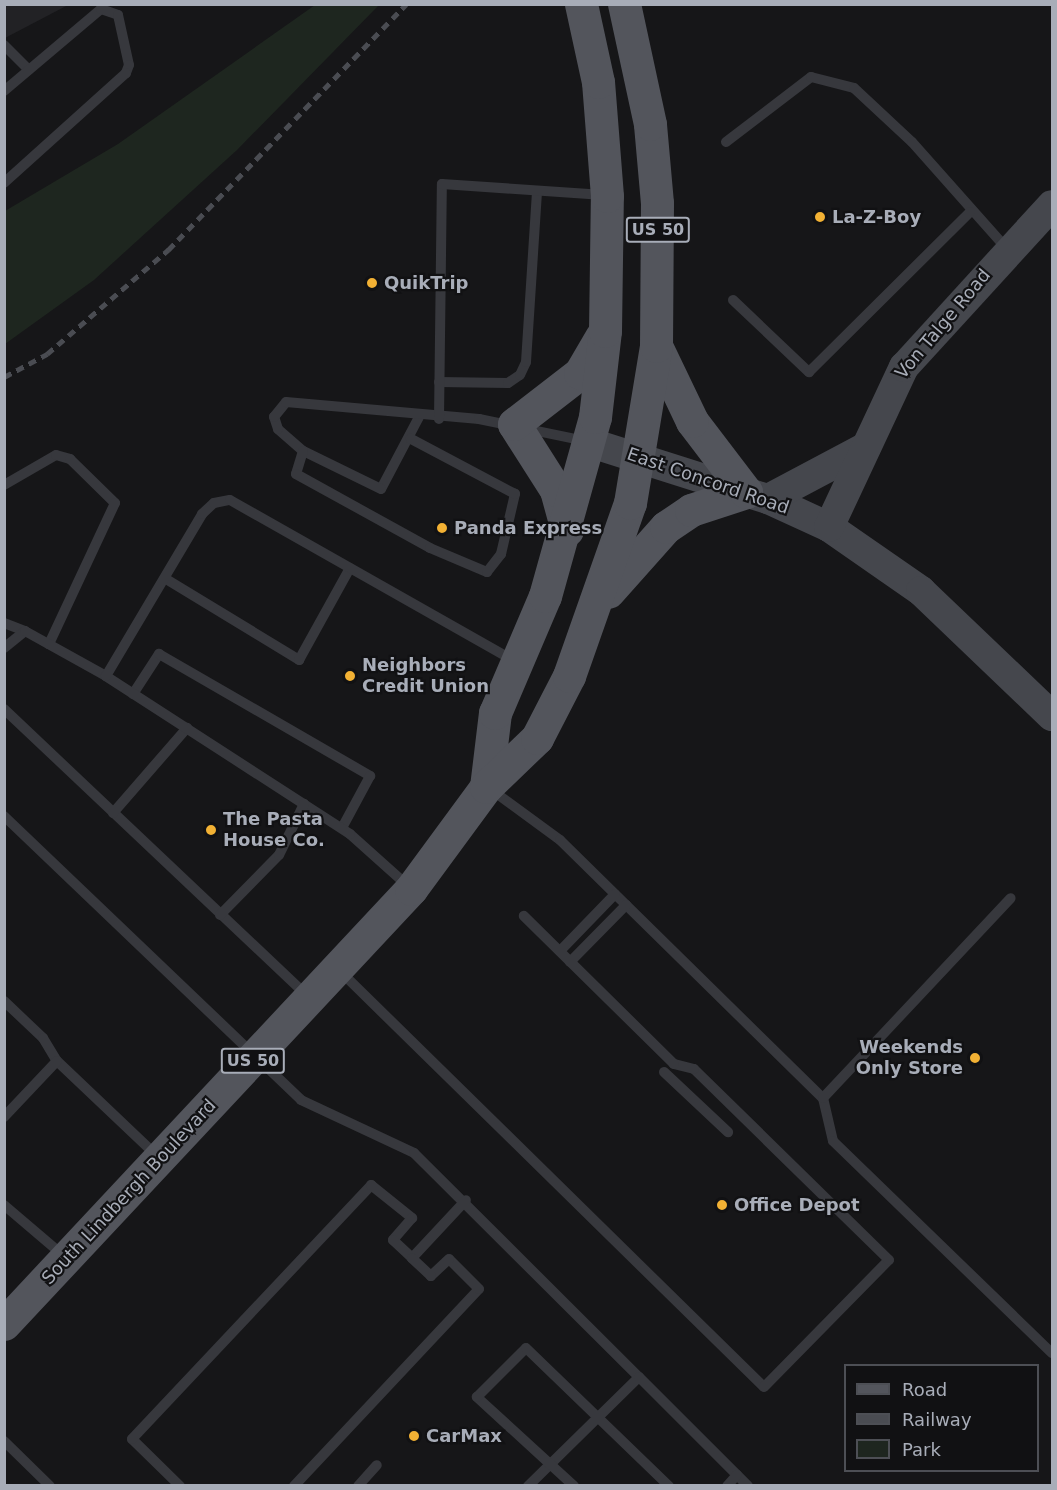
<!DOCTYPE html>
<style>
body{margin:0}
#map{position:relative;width:1057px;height:1490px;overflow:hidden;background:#161618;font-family:"DejaVu Sans",sans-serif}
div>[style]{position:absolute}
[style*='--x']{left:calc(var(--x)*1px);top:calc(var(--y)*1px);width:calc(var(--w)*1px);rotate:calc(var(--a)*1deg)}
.built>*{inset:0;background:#222225}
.green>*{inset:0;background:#1e261f}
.lane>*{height:10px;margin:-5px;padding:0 5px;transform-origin:5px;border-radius:5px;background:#37383d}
.secondary>*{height:30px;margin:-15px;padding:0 15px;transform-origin:15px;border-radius:15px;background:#45474d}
.primary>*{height:33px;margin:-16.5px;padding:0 16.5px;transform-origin:16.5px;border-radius:16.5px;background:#53555c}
.rail>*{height:4.5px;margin-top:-2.25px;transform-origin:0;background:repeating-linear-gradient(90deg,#4a4c52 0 8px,transparent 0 14px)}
.dots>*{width:16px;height:16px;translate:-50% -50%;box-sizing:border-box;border:3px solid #111113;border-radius:50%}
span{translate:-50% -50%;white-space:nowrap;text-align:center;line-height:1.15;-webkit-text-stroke:4.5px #111113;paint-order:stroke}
.shield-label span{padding:2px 4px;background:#111113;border:2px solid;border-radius:4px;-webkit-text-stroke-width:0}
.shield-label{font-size:16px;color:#a8adb8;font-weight:700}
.poi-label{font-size:18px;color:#a8adb8;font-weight:700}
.left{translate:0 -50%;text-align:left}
.right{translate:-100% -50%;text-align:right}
.street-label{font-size:18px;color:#a8adb8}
.frame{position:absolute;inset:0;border:6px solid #a8adb8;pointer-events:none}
.legend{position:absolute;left:844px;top:1364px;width:195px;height:108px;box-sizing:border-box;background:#111113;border:2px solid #4d4f55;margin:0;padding:8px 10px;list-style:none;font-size:18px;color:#a8adb8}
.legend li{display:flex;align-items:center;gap:12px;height:30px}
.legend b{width:30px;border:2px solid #4d4f55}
</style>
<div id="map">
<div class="built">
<div style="clip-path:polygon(5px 4px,68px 4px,68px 5px,5px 38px)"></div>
</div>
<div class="green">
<div style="clip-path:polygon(315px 5px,379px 5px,237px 150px,94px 280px,5px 344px,5px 211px,118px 144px)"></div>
</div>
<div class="lane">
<div style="--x:4;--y:45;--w:35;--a:45"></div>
<div style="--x:4;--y:91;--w:127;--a:-40.2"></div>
<div style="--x:101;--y:9;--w:18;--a:19"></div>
<div style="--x:118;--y:15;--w:51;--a:77.6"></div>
<div style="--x:129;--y:65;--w:9;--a:111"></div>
<div style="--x:126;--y:73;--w:164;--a:138"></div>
<div style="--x:726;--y:142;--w:107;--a:-37.4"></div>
<div style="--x:811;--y:77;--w:44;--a:14.3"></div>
<div style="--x:854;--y:88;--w:79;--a:43"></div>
<div style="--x:912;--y:142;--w:143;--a:48.4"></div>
<div style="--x:733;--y:300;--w:105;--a:43.5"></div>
<div style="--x:809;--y:372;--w:227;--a:-44.8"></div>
<div style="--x:439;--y:382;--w:69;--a:0.8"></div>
<div style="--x:508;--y:383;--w:14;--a:-34"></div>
<div style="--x:520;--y:375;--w:14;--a:-65"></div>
<div style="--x:526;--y:362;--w:171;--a:-86.3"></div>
<div style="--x:419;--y:417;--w:81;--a:117.8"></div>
<div style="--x:381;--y:489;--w:87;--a:-154"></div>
<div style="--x:303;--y:451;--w:33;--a:-139"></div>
<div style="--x:278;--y:429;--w:13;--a:-108"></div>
<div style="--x:274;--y:417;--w:19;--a:-51"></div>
<div style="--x:286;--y:402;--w:194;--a:5"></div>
<div style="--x:479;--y:419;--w:108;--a:11.7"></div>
<div style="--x:439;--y:419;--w:235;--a:-89.3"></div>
<div style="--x:442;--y:184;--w:162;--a:3.9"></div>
<div style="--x:303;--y:451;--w:24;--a:107"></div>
<div style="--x:296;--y:474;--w:153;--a:28.9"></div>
<div style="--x:430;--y:548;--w:62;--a:22.8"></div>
<div style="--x:487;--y:572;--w:23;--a:-52"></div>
<div style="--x:501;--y:554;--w:62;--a:-76.9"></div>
<div style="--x:515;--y:494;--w:118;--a:-152.1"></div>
<div style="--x:4;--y:485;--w:60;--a:-30"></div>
<div style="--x:56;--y:455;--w:15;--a:16"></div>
<div style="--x:70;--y:459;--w:63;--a:44.4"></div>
<div style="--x:115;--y:503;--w:156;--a:115.1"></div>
<div style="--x:166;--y:579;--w:156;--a:31.3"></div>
<div style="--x:299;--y:660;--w:105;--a:-61"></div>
<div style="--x:4;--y:623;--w:22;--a:21"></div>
<div style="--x:4;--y:648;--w:27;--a:-39"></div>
<div style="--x:25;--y:631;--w:93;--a:29.1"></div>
<div style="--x:133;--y:694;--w:48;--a:-57"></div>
<div style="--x:159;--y:654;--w:244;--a:30"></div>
<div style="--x:370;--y:776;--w:59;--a:118.3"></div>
<div style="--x:4;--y:709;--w:416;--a:43.4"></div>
<div style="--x:489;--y:788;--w:88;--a:36.2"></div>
<div style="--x:560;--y:840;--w:368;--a:44.5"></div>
<div style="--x:823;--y:1098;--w:44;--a:76.9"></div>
<div style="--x:833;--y:1141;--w:305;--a:44.1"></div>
<div style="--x:113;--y:813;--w:113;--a:-49"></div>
<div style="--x:4;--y:816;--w:411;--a:43.7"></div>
<div style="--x:301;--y:1100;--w:125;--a:25.1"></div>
<div style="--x:414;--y:1153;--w:317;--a:44.9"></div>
<div style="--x:639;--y:1377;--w:156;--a:135.5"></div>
<div style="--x:408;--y:886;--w:78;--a:-138.1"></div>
<div style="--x:350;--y:834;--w:291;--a:-147.1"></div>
<div style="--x:106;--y:676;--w:188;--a:-59.3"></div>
<div style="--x:202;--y:514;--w:16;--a:-43"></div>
<div style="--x:214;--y:503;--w:16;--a:-11"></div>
<div style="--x:230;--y:500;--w:327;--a:29.5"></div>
<div style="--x:220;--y:915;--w:84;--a:-45.5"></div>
<div style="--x:279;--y:855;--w:57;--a:-63.9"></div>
<div style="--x:560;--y:951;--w:79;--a:-46"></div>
<div style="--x:570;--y:962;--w:80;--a:-45.5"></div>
<div style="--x:339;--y:970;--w:595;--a:44.46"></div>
<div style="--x:764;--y:1387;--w:178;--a:-45.5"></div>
<div style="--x:889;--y:1260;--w:273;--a:-135.6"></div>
<div style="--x:694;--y:1069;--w:21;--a:-166"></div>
<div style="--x:674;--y:1064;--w:211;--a:-135.4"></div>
<div style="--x:4;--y:1001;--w:54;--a:43.5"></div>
<div style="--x:43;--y:1038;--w:27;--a:59"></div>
<div style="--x:57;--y:1061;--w:137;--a:43.5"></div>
<div style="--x:664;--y:1072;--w:88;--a:43.2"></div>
<div style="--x:823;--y:1098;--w:274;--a:-46.8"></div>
<div style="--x:4;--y:1117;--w:77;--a:-46.6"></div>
<div style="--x:4;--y:1205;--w:79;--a:40.4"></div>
<div style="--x:639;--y:1377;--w:154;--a:45"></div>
<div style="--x:4;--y:1441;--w:64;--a:44.4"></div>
<div style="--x:180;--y:1486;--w:67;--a:-135.6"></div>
<div style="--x:132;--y:1439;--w:349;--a:-46.7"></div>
<div style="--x:371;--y:1185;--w:53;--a:38.8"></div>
<div style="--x:412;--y:1218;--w:29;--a:131"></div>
<div style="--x:393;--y:1240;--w:26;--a:43"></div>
<div style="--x:412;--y:1258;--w:79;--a:-47"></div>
<div style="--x:294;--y:1486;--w:270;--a:-46.8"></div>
<div style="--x:479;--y:1289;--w:42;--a:-135"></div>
<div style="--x:449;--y:1259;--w:25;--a:137"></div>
<div style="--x:431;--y:1276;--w:26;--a:-137"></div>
<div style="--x:358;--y:1486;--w:28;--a:-48"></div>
<div style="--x:574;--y:1486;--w:132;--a:-137.5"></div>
<div style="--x:477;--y:1397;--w:69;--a:-45"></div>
<div style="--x:526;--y:1348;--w:199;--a:44"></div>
<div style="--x:727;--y:1486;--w:15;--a:-48"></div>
</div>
<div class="secondary">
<div style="--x:591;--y:443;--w:186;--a:17.6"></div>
<div style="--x:768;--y:499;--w:67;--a:24.7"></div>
<div style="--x:829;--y:527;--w:112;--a:34.8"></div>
<div style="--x:921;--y:591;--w:181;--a:43.7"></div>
<div style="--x:768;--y:499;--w:111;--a:-28"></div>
<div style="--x:829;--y:527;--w:177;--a:-64.9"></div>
<div style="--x:904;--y:367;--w:219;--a:-47.6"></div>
</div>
<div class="primary">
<div style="--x:567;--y:530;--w:41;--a:-105.4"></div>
<div style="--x:556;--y:490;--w:78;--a:-122.5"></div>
<div style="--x:514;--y:424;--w:83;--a:-37.7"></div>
<div style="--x:580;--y:373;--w:42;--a:-59.7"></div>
<div style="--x:608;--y:592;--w:87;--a:-48.3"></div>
<div style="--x:666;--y:527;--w:30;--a:-34"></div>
<div style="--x:691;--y:510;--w:58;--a:-18.1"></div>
<div style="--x:746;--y:492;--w:89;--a:-127.3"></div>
<div style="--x:692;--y:421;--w:83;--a:-115.6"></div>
<div style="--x:486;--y:787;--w:75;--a:-83.1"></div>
<div style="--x:495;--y:713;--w:127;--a:-66.9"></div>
<div style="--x:545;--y:596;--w:186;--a:-74.4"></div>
<div style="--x:595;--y:417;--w:87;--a:-83.4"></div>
<div style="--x:605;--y:331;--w:135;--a:-89.2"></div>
<div style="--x:607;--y:196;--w:114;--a:-94.5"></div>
<div style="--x:598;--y:82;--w:80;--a:-102.3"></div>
<div style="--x:4;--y:1324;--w:596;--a:-46.9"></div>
<div style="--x:411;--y:889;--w:127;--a:-53.7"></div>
<div style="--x:486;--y:787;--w:71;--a:-43.9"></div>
<div style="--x:537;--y:738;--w:70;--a:-62.7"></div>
<div style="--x:569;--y:676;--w:183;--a:-70.6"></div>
<div style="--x:630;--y:503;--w:159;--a:-80.6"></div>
<div style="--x:656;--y:346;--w:143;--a:-89.6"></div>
<div style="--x:657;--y:203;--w:79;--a:-95.1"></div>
<div style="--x:650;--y:124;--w:123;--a:-102.2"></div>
</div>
<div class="rail">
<div style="--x:4;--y:377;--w:49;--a:-28.1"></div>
<div style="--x:47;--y:354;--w:160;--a:-40.7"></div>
<div style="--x:168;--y:250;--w:342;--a:-45.9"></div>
</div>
<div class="dots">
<div style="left:820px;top:217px;background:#f2b134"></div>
<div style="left:372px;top:283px;background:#f2b134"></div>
<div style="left:442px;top:528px;background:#f2b134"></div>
<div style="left:350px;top:676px;background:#f2b134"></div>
<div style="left:211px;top:830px;background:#f2b134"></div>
<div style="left:975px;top:1058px;background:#f2b134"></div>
<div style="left:722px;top:1205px;background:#f2b134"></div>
<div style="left:414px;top:1436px;background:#f2b134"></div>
</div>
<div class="shield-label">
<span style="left:658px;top:230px">US 50</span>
<span style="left:253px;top:1061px">US 50</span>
</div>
<div class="poi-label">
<span class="left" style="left:832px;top:217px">La-Z-Boy</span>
<span class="left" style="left:384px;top:283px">QuikTrip</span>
<span class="left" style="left:454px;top:528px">Panda Express</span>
<span class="left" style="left:362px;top:676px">Neighbors<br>Credit Union</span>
<span class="left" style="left:223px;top:830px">The Pasta<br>House Co.</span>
<span class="right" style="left:963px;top:1058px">Weekends<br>Only Store</span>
<span class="left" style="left:734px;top:1205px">Office Depot</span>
<span class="left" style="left:426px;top:1436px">CarMax</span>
</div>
<div class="street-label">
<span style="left:943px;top:324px;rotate:-50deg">Von Talge Road</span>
<span style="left:708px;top:481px;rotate:19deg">East Concord Road</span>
<span style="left:129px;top:1192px;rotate:-47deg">South Lindbergh Boulevard</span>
</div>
<div class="frame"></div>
<ul class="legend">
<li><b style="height:8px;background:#53555c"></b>Road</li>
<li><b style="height:8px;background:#4a4c52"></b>Railway</li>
<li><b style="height:16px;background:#1e261f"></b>Park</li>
</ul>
</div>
